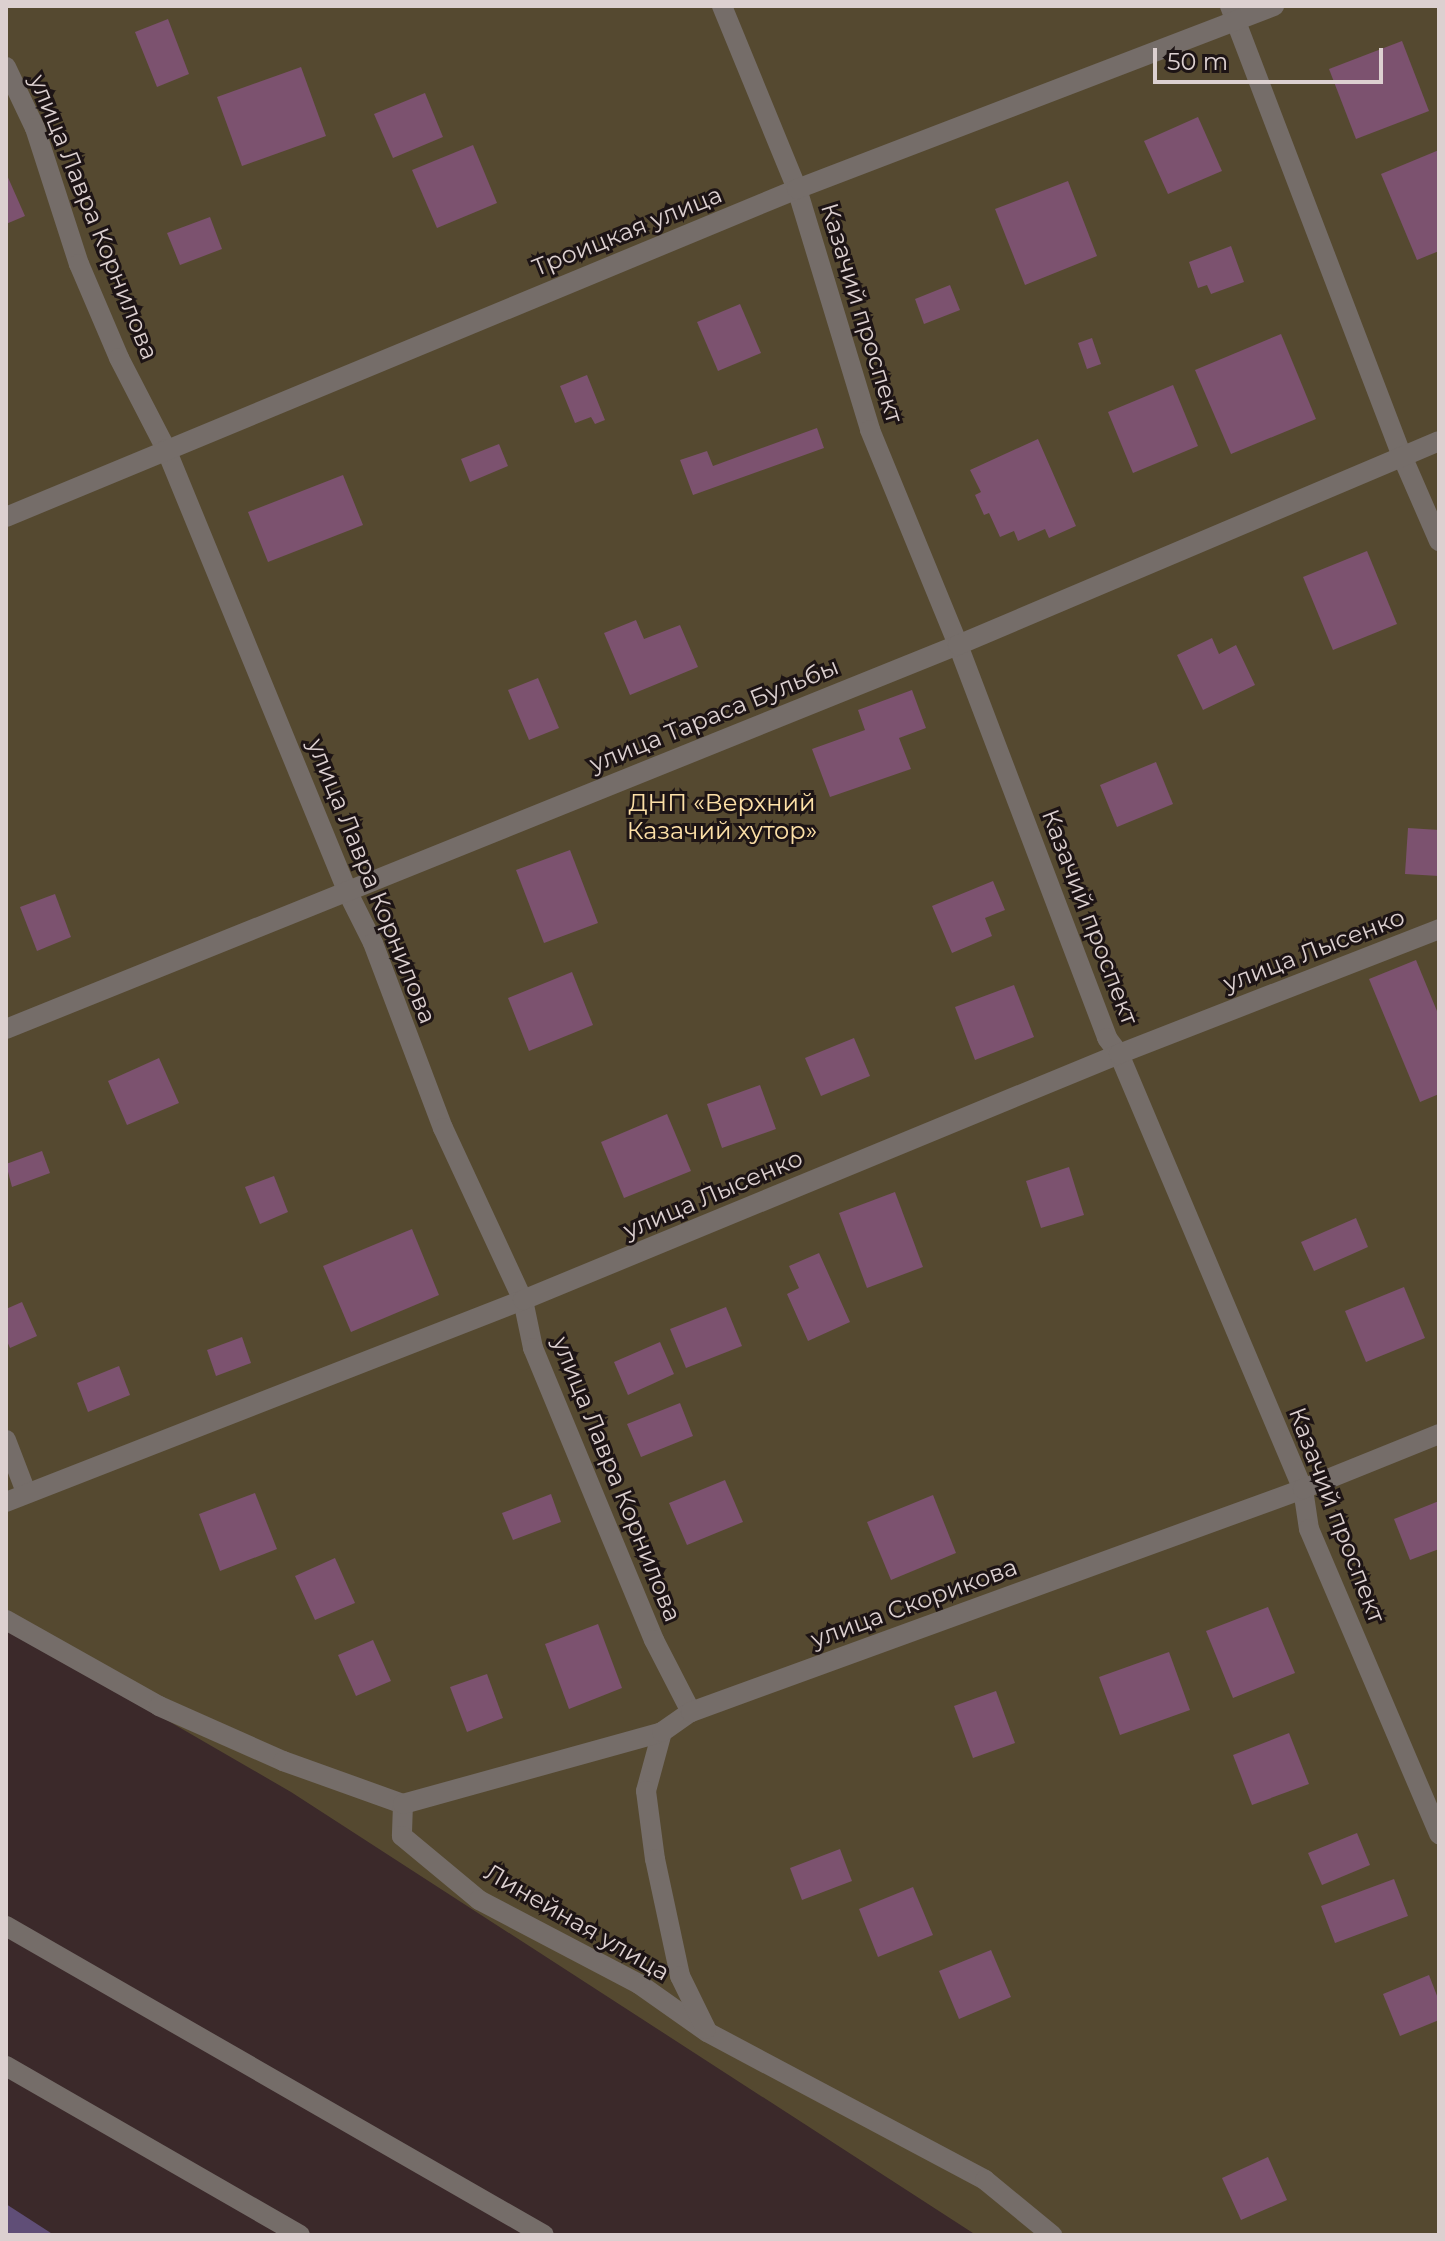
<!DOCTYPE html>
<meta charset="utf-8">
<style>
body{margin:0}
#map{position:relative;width:1445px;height:2241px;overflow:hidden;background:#3b292a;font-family:Montserrat,sans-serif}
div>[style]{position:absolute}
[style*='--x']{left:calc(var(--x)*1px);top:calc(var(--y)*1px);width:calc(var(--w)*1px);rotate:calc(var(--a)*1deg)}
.green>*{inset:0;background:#554930}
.water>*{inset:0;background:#604e77}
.building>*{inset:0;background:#7c526f}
.minor>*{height:20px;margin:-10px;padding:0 10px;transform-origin:10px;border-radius:10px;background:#756d69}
span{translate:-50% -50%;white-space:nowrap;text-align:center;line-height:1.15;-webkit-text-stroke:6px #1d1415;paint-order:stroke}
.street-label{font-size:24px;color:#dcd0d0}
.park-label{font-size:24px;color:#fde0a7}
.frame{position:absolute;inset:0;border:8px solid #dcd0d0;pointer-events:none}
.scale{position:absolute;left:1153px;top:48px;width:230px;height:36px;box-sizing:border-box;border:4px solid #dcd0d0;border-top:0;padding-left:10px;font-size:24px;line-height:28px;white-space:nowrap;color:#dcd0d0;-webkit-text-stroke:6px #1d1415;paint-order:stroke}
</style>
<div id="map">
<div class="green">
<div style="clip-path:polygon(6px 6px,1439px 6px,1439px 2235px,976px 2235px,291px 1792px,6px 1627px)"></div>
</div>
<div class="water">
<div style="clip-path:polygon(6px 2204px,54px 2235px,6px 2235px)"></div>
</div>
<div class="building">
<div style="clip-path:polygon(168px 19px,189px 74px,157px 87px,135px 32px)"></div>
<div style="clip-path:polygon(1402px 41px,1429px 111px,1356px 139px,1329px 69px)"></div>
<div style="clip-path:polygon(301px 67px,326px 136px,242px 166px,217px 97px)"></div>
<div style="clip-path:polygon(425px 93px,443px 137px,393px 158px,374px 114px)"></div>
<div style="clip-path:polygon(1198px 117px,1222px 171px,1168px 194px,1144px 141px)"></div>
<div style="clip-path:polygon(473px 145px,497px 203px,437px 228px,412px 170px)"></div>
<div style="clip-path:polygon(1439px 150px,1439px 251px,1417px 260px,1381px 174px)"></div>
<div style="clip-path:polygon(6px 173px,25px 216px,6px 224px)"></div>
<div style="clip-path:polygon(1068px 181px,1097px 256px,1025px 285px,995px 209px)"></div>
<div style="clip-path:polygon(210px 217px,222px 249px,180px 265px,167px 233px)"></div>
<div style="clip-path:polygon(1231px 246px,1244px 282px,1211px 294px,1207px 285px,1198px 288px,1189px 262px)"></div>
<div style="clip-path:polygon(950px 285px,960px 310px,924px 324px,915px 299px)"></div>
<div style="clip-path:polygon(740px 304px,761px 353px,718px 371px,697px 322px)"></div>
<div style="clip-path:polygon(1281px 334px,1316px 419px,1231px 454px,1195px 370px)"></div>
<div style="clip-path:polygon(1092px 338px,1101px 364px,1087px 369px,1078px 343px)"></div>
<div style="clip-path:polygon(587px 375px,605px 420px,595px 424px,591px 417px,575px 423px,560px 386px)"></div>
<div style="clip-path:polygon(1173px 385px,1198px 446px,1133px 473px,1108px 412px)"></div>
<div style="clip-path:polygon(817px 428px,824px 448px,693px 495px,680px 460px,707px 451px,713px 466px)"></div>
<div style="clip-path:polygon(1038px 439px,1076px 526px,1049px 538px,1045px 529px,1018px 541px,1014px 531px,1000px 537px,989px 513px,984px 515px,975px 495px,981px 492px,970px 470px)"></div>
<div style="clip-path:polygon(499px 444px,508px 466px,470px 482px,461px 459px)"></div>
<div style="clip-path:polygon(343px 475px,363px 525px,268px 562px,248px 512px)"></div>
<div style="clip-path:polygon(1367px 551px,1397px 624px,1333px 650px,1303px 577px)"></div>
<div style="clip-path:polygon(636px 620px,644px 639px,680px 625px,698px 667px,630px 695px,604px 633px)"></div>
<div style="clip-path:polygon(1212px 638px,1219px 654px,1236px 645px,1255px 685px,1203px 710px,1177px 655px)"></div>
<div style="clip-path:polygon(538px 678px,559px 728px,529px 740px,508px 690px)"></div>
<div style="clip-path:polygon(912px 690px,926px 728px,899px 738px,911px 769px,830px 797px,812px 749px,865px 730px,858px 710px)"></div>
<div style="clip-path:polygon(1156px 762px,1173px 804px,1117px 827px,1100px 785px)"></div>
<div style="clip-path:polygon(1408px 828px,1439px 830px,1439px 876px,1405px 874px)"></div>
<div style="clip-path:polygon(570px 850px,598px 923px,544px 943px,516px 870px)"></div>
<div style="clip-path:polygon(993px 881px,1005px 910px,985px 918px,992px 936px,952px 953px,932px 906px)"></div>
<div style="clip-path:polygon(55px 894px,71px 937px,37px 951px,20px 907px)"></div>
<div style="clip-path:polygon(1416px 960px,1439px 1016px,1439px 1094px,1420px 1102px,1369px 979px)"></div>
<div style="clip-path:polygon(572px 972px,593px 1025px,529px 1051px,508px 998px)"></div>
<div style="clip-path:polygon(1014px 985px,1034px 1037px,975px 1060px,955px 1007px)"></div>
<div style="clip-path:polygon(854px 1038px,870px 1076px,821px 1096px,805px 1058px)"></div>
<div style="clip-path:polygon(159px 1058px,179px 1103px,127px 1125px,108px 1081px)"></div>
<div style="clip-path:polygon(760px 1085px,776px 1129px,722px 1148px,707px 1104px)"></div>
<div style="clip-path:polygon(667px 1114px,691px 1171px,624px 1198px,601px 1142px)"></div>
<div style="clip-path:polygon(42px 1151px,50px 1173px,12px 1187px,6px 1164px)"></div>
<div style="clip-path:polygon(1069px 1167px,1084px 1215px,1041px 1228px,1026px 1181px)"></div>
<div style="clip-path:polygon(274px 1176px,288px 1212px,260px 1224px,245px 1187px)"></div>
<div style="clip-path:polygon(895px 1192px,923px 1267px,867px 1288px,839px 1213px)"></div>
<div style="clip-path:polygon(1356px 1218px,1368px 1247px,1314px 1271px,1301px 1242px)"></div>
<div style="clip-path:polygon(412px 1229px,439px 1295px,351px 1332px,323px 1266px)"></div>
<div style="clip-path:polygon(819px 1253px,850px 1322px,808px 1341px,787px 1294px,799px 1288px,789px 1266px)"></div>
<div style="clip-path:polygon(1404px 1287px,1425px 1338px,1366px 1362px,1345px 1311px)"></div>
<div style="clip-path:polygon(22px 1302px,37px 1336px,10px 1348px,6px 1339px,6px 1309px)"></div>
<div style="clip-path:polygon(726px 1307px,742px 1346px,686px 1368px,670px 1329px)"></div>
<div style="clip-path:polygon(242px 1337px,251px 1363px,216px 1376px,207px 1350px)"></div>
<div style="clip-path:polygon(660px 1342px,674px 1374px,628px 1395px,614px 1362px)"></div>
<div style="clip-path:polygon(119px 1366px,130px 1395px,88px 1412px,77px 1383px)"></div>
<div style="clip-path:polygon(680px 1403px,693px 1436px,641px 1457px,627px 1424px)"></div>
<div style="clip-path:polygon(725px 1480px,743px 1522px,687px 1545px,669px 1503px)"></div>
<div style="clip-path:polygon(255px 1493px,277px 1549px,220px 1571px,199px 1514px)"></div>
<div style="clip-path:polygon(551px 1494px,561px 1522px,513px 1540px,502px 1513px)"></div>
<div style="clip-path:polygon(933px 1495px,956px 1553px,891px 1580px,867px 1522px)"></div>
<div style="clip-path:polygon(1439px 1501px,1439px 1549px,1410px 1560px,1394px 1519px)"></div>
<div style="clip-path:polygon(335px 1558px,355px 1603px,315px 1620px,295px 1576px)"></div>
<div style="clip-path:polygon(1268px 1607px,1295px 1673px,1233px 1698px,1206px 1631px)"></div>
<div style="clip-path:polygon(598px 1624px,622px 1688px,569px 1709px,545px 1644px)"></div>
<div style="clip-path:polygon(373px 1640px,391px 1681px,356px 1696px,338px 1655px)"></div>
<div style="clip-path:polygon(1169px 1652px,1190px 1710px,1120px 1735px,1099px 1677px)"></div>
<div style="clip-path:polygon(487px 1674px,503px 1718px,467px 1732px,450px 1687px)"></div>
<div style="clip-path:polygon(996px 1691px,1015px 1743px,973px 1758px,954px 1706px)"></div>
<div style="clip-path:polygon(1289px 1733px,1309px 1784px,1252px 1805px,1233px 1755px)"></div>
<div style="clip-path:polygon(1357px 1833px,1370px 1865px,1322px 1885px,1308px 1853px)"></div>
<div style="clip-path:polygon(840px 1849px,852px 1881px,802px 1900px,790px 1868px)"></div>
<div style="clip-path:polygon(1394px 1879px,1408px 1916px,1335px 1943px,1321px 1906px)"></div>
<div style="clip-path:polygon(913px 1887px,933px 1935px,878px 1957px,859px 1909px)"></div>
<div style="clip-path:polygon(991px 1950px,1011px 1997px,959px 2019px,939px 1971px)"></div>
<div style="clip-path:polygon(1429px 1975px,1439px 2001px,1439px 2020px,1400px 2036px,1383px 1994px)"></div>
<div style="clip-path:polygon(1268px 2157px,1287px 2200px,1241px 2220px,1222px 2178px)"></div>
</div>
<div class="minor">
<div style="--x:722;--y:6;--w:198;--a:67.7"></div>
<div style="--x:797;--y:189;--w:252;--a:73.1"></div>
<div style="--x:870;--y:430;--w:232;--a:67.7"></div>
<div style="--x:958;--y:645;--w:420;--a:69.2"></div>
<div style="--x:1107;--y:1038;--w:20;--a:53"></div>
<div style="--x:1119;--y:1054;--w:472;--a:67.1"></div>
<div style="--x:1303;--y:1489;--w:40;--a:81.5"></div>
<div style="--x:1309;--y:1529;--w:332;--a:66.9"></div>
<div style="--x:1230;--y:6;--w:482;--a:69.1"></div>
<div style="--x:1402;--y:456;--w:93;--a:66.5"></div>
<div style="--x:6;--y:67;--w:68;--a:64.6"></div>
<div style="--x:35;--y:128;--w:143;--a:72.1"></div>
<div style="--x:79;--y:264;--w:102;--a:66.9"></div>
<div style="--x:119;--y:358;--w:102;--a:62.7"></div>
<div style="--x:166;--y:449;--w:478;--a:67.7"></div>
<div style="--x:347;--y:891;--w:58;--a:63.4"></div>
<div style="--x:373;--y:943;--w:198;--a:69.3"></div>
<div style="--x:443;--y:1128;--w:190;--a:65.1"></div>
<div style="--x:523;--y:1300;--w:49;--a:78.2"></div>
<div style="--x:533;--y:1348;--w:316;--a:67.5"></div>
<div style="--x:654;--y:1640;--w:81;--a:62.8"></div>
<div style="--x:6;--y:517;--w:856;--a:-22.52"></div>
<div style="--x:797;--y:189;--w:511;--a:-20.99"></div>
<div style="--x:6;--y:1029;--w:1027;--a:-21.97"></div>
<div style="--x:958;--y:645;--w:522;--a:-22.98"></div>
<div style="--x:6;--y:1440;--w:56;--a:69"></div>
<div style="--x:6;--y:1502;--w:555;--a:-21.34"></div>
<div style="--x:523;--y:1300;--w:645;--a:-22.43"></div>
<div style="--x:1119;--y:1054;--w:344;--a:-21.3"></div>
<div style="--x:6;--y:1620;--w:176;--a:29.3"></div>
<div style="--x:159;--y:1706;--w:136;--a:23.9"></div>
<div style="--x:283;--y:1761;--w:127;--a:19.7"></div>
<div style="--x:403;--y:1804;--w:32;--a:92"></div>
<div style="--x:402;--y:1836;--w:100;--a:39.7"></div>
<div style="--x:479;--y:1900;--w:181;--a:27.7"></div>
<div style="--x:639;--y:1984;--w:83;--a:35.2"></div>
<div style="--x:707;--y:2032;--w:315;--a:28"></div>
<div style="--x:985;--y:2180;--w:87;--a:39.4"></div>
<div style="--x:662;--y:1732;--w:61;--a:105.2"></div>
<div style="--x:646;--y:1791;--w:69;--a:82.5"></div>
<div style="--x:655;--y:1859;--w:120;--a:77.9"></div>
<div style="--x:680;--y:1976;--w:59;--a:63.9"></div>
<div style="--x:403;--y:1804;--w:269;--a:-15.5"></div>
<div style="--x:662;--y:1732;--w:35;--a:-35"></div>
<div style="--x:691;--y:1712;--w:651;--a:-20.02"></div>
<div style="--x:1303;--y:1489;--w:147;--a:-22"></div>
<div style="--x:6;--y:1926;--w:620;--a:29.87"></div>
<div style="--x:6;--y:2066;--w:339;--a:29.9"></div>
</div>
<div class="street-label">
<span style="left:94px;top:217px;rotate:68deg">улица Лавра Корнилова</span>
<span style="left:627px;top:231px;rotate:-22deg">Троицкая улица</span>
<span style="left:862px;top:313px;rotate:73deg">Казачий проспект</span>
<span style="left:714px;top:715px;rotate:-22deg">улица Тараса Бульбы</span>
<span style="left:372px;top:881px;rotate:68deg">улица Лавра Корнилова</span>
<span style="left:1090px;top:917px;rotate:69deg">Казачий проспект</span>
<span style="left:1314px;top:950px;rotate:-21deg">улица Лысенко</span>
<span style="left:713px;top:1194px;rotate:-23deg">улица Лысенко</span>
<span style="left:617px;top:1479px;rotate:68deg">улица Лавра Корнилова</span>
<span style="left:1337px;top:1515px;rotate:69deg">Казачий проспект</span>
<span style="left:914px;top:1603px;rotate:-20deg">улица Скорикова</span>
<span style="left:577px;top:1922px;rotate:30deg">Линейная улица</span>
</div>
<div class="park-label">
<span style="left:722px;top:817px">ДНП «Верхний<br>Казачий хутор»</span>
</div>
<div class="frame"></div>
<div class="scale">50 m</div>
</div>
